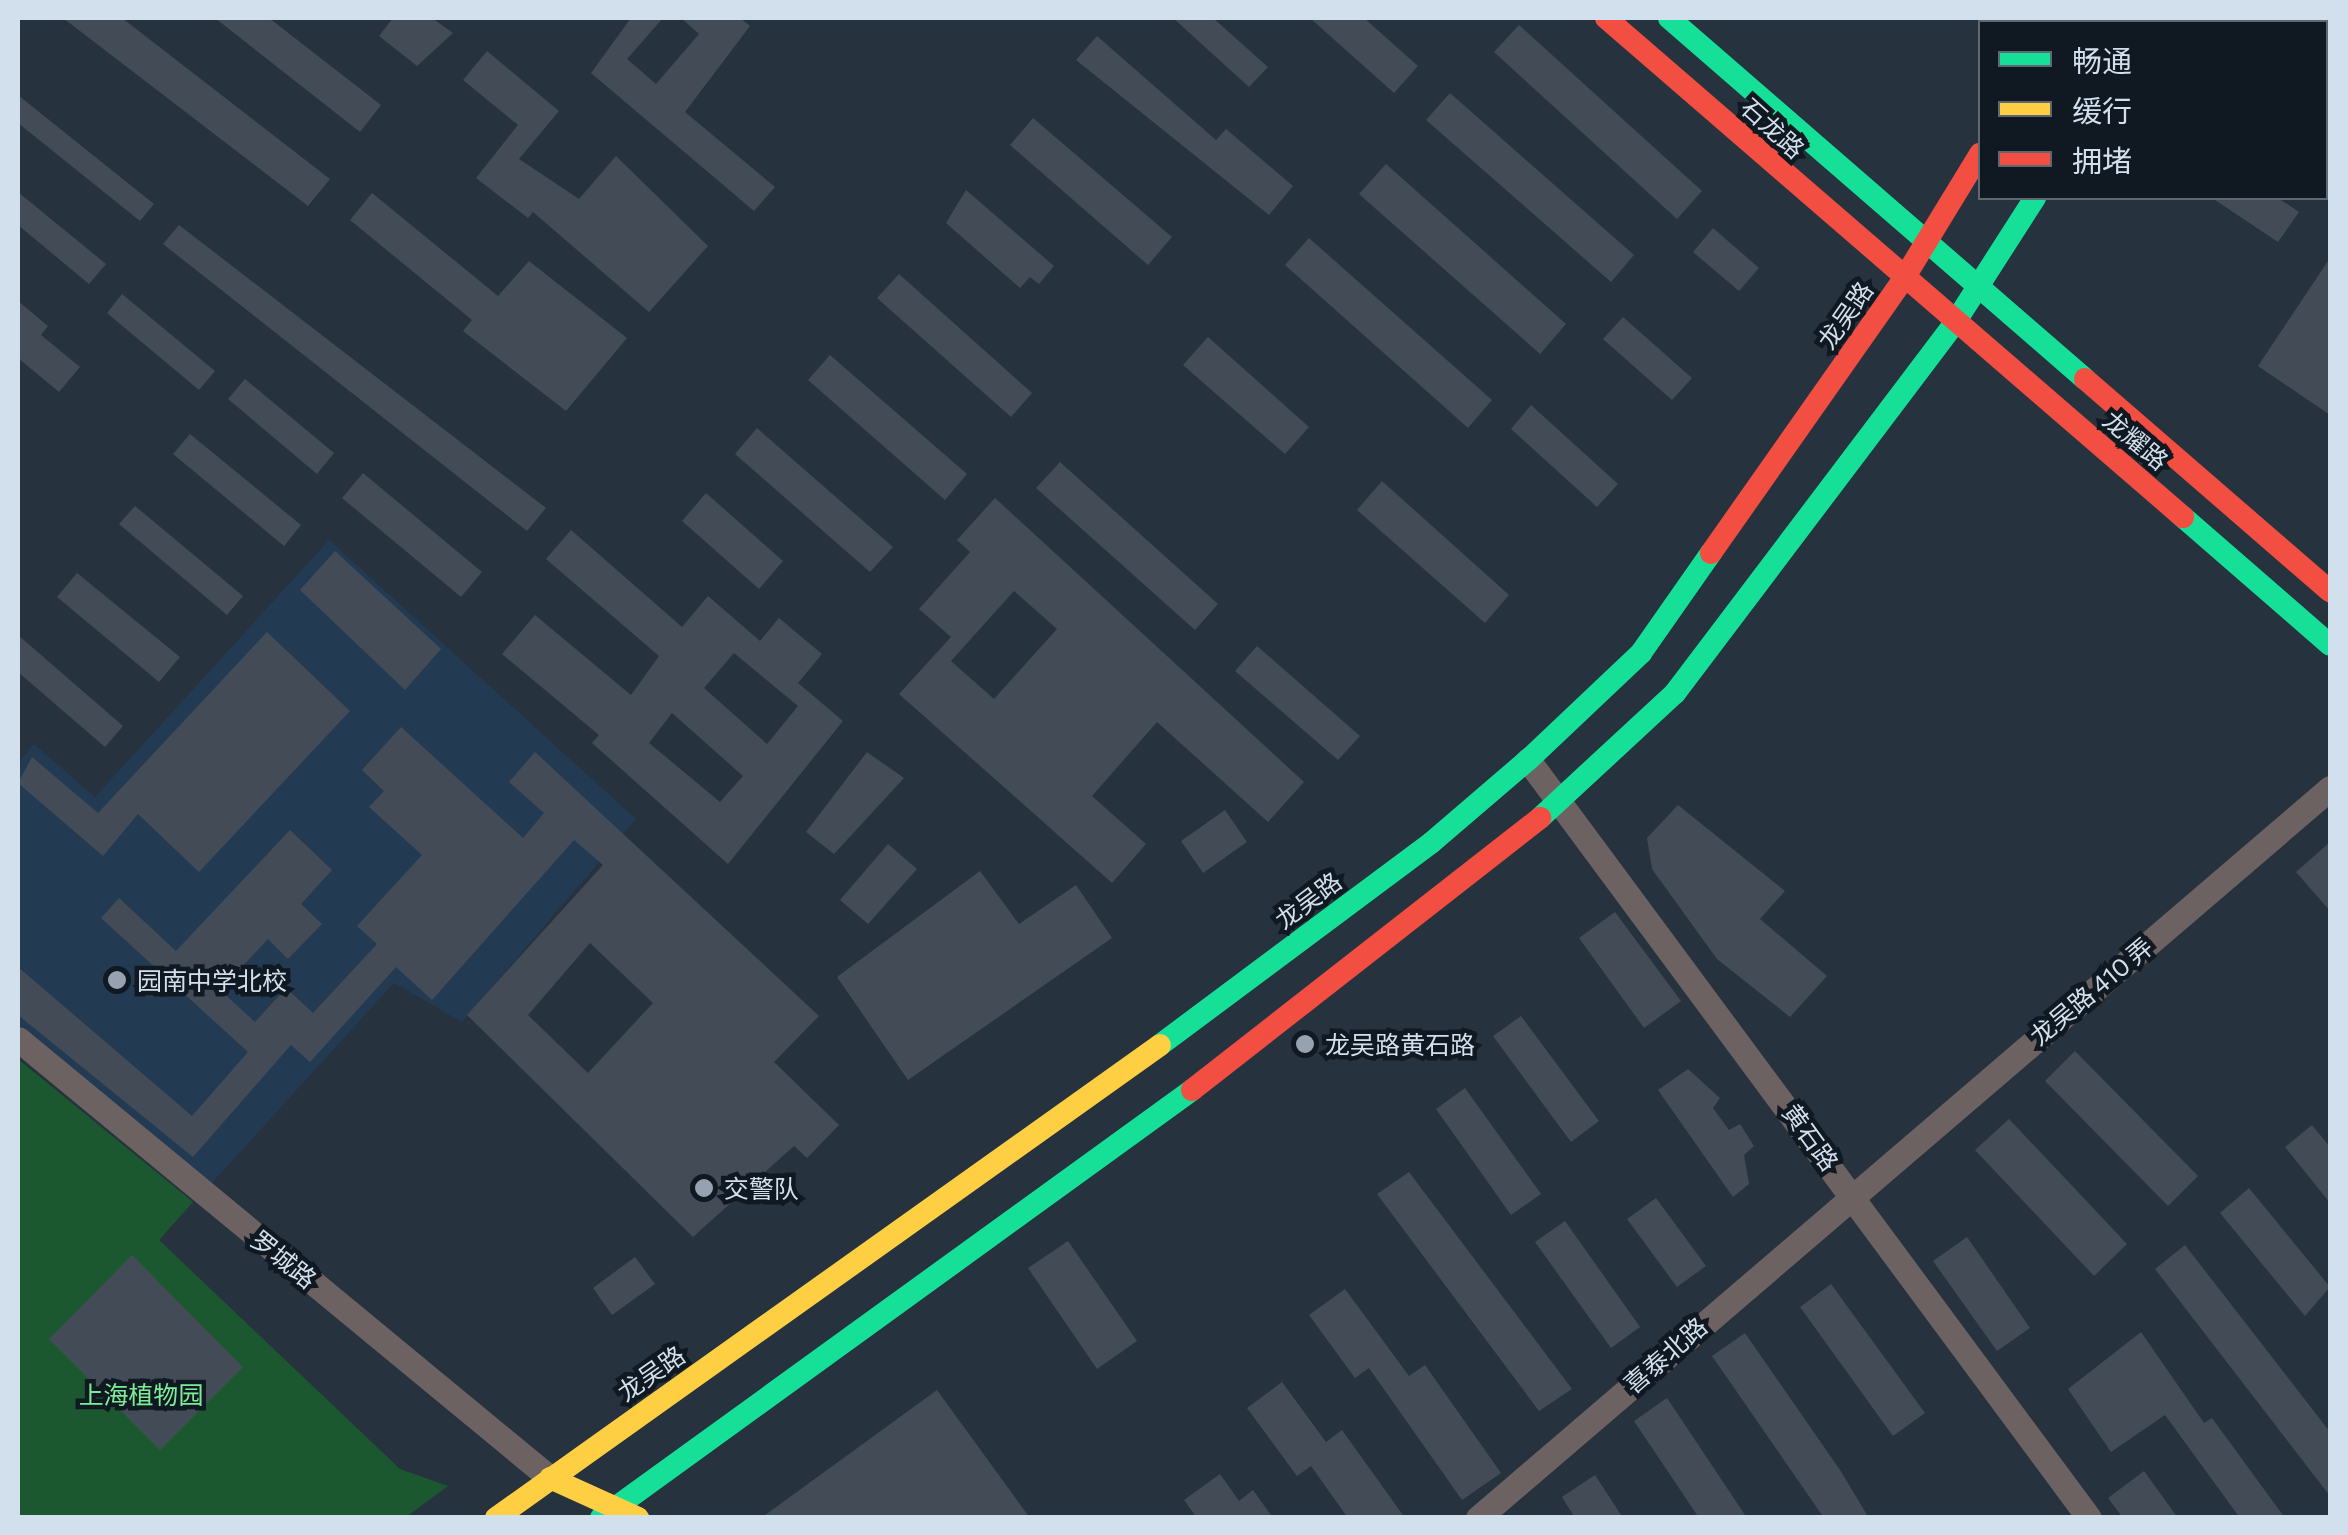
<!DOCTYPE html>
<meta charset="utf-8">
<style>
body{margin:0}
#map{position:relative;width:2348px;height:1535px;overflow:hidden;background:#26323d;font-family:Commissioner,"Noto Sans SC",sans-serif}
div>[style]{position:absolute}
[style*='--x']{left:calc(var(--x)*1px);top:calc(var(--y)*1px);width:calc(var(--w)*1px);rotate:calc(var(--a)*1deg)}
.built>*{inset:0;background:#223b52}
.green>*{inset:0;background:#1c582f}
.building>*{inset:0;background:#434c56}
.street>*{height:25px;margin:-12.5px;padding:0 12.5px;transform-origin:12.5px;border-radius:12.5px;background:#6d6262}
.fast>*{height:22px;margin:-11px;padding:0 11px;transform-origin:11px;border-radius:11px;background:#16e098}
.slow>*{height:22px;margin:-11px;padding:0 11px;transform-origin:11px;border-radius:11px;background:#ffcf43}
.jam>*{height:22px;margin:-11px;padding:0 11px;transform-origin:11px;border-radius:11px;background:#f24e42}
.dots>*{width:28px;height:28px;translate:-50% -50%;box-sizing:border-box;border:5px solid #101922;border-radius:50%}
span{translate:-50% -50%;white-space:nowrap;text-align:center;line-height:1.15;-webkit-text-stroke:9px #101922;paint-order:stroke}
.street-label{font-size:25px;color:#d2dfec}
.poi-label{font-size:25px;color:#d2dfec}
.left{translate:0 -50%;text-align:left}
.park-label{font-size:25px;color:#7ded95}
.frame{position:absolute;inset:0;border:20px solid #d2dfec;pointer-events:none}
.legend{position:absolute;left:1978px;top:20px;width:350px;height:180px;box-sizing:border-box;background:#101922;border:2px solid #5e6873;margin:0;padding:12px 18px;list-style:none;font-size:30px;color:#d2dfec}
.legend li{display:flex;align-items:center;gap:20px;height:50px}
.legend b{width:50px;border:2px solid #5e6873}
</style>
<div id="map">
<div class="built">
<div style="clip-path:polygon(329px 540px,636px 819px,462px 1022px,394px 983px,211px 1184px,18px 1024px,18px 763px,34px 744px,95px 797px)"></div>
</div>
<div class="green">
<div style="clip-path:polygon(18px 1059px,193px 1202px,159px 1240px,400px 1469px,448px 1486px,406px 1517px,18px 1517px)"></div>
</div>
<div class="building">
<div style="clip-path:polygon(63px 18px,122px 18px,330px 179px,308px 206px)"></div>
<div style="clip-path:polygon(215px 18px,269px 18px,381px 105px,360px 132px)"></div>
<div style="clip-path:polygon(393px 18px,432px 18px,453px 33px,417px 66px,379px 36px)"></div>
<div style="clip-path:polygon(631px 18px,663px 18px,627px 59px,656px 84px,699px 34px,681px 18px,740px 18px,750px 26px,685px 112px,775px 187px,754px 211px,591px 73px)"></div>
<div style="clip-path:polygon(1173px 18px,1213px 18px,1268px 67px,1249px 87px)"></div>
<div style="clip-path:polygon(1310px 18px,1364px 18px,1418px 66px,1394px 93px)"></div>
<div style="clip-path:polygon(1519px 25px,1702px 191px,1677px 219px,1494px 52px)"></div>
<div style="clip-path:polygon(1097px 36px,1216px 140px,1226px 129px,1293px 186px,1269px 215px,1076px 60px)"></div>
<div style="clip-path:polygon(487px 51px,559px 111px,519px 159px,579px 199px,616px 156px,708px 246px,649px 312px,533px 212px,528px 218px,476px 178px,518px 125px,463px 80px)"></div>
<div style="clip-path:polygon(1450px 93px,1634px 255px,1611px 282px,1426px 120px)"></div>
<div style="clip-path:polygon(18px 95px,154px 204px,140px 221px,18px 123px)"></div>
<div style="clip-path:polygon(1033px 118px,1172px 237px,1148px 265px,1010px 145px)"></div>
<div style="clip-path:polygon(1386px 164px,1566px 324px,1540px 354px,1359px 194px)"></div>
<div style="clip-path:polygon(966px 190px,1054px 266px,1039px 284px,1030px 277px,1020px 288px,946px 223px)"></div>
<div style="clip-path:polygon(18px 192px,106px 264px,89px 284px,18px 225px)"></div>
<div style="clip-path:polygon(372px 193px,498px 296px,529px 261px,627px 338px,566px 411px,463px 331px,472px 320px,350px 220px)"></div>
<div style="clip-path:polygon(2212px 198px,2278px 198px,2299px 212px,2278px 242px)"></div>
<div style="clip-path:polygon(179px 225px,546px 508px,527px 531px,163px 244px)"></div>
<div style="clip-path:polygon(1713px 228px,1759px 268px,1739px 291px,1693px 252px)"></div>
<div style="clip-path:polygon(1309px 238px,1492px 400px,1468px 428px,1285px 265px)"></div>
<div style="clip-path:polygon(2330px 258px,2330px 415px,2258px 366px)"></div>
<div style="clip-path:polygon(899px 274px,1032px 393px,1011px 417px,877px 298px)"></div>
<div style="clip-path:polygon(122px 294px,215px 371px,199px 390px,107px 313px)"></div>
<div style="clip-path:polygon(18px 301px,48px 326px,41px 335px,80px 367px,59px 392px,18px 358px)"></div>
<div style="clip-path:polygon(1623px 317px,1692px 378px,1672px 400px,1603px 339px)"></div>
<div style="clip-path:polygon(1208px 337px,1309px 427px,1285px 454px,1183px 365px)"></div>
<div style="clip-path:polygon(830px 355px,967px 474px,945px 500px,808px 380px)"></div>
<div style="clip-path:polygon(245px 379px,334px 453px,317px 474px,228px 399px)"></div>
<div style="clip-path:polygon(1531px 405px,1618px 484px,1597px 507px,1511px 429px)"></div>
<div style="clip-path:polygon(757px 428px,893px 547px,870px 572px,735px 454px)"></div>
<div style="clip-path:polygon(190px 434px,301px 525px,284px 546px,173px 454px)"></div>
<div style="clip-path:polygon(1060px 462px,1218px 604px,1195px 630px,1036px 488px)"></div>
<div style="clip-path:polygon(363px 473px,482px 572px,461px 597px,342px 498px)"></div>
<div style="clip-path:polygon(1382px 481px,1509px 595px,1485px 623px,1357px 510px)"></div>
<div style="clip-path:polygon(706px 493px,783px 561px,759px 589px,682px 521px)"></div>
<div style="clip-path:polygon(evenodd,995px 498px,1304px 782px,1268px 822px,1157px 722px,1092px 796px,1146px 844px,1112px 883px,899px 694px,951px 637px,919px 609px,970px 552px,957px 540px,995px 498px,1014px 591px,1057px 629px,994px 699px,951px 661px,1014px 591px)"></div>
<div style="clip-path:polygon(135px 506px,243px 596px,227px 615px,119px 524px)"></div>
<div style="clip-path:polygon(evenodd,571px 530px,682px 627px,708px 596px,760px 641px,779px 618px,822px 654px,798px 683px,843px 721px,728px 864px,592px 743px,599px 735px,502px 654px,535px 615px,631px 695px,659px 656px,546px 559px,571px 530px,734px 653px,798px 706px,767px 744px,704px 688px,734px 653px,571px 530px,672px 713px,743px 776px,720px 802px,649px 743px,672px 713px)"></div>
<div style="clip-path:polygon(335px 551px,441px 649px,405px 690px,300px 590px)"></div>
<div style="clip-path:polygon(77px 573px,180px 657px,159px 682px,57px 597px)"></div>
<div style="clip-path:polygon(267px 632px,350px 711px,199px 872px,138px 814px,103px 856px,18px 783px,32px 757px,98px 813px)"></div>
<div style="clip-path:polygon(18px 635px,123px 726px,105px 747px,18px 672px)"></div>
<div style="clip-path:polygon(1257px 646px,1360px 736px,1338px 760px,1235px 671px)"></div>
<div style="clip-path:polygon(evenodd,401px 727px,523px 838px,544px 813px,509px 782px,535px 752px,819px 1016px,774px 1062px,839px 1125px,807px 1158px,794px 1146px,693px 1237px,467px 1015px,603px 865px,574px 840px,432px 1000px,396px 967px,310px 1062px,291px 1045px,193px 1157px,18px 1015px,18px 967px,192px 1116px,248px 1052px,101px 918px,119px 898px,176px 951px,290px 830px,332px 870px,301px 904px,322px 924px,288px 959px,268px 939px,220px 990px,255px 1022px,286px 988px,313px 1013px,377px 944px,357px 926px,422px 855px,369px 807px,384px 791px,362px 770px,401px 727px,590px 943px,653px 1003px,588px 1073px,528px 1015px,590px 943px)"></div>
<div style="clip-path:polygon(867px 752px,904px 778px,834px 854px,806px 832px)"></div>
<div style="clip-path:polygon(1678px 805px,1785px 891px,1760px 919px,1827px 976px,1790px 1017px,1717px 959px,1652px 869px,1647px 838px)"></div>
<div style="clip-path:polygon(1225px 810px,1247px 842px,1203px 873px,1181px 841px)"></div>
<div style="clip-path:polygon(2330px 842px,2330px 911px,2296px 872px)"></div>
<div style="clip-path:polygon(888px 844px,917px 869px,868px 924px,840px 900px)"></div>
<div style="clip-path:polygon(980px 871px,1019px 924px,1076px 885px,1112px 938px,908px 1080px,837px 977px)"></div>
<div style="clip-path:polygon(1615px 912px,1681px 1001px,1644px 1028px,1579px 938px)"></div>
<div style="clip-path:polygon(1521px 1016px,1599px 1121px,1571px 1142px,1493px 1036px)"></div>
<div style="clip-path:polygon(2075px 1051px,2198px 1176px,2168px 1206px,2045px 1081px)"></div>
<div style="clip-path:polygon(1688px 1069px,1720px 1098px,1713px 1108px,1729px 1130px,1740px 1124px,1754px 1146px,1744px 1155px,1749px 1184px,1733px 1197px,1658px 1090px)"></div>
<div style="clip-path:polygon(1465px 1088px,1541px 1194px,1511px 1215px,1436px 1109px)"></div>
<div style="clip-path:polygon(2009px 1119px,2127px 1244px,2094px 1276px,1975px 1150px)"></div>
<div style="clip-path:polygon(2312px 1125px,2330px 1147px,2330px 1203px,2285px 1147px)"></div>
<div style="clip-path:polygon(1409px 1172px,1572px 1389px,1539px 1411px,1377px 1194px)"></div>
<div style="clip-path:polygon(2249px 1188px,2330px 1287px,2305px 1316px,2220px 1213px)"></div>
<div style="clip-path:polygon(1656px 1198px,1706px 1266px,1677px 1287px,1627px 1219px)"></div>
<div style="clip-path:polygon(1565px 1221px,1640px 1327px,1611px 1348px,1535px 1242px)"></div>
<div style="clip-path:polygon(1967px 1237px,2030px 1328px,1997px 1351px,1933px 1261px)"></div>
<div style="clip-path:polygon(1068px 1241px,1137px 1341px,1097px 1369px,1028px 1268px)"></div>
<div style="clip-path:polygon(2185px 1245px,2330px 1432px,2330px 1496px,2155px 1269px)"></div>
<div style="clip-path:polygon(132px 1255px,243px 1367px,160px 1450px,49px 1339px)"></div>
<div style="clip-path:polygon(635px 1257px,655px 1284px,612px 1315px,593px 1288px)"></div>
<div style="clip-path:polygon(1831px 1284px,1925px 1413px,1893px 1436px,1800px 1307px)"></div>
<div style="clip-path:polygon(1345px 1289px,1409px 1376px,1425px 1365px,1501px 1473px,1462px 1500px,1369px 1368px,1355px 1378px,1309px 1315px)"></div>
<div style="clip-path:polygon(2141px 1332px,2204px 1423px,2212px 1418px,2285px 1518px,2240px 1518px,2165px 1415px,2111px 1452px,2068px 1389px)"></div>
<div style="clip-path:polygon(1745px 1333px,1840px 1470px,1869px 1518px,1824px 1518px,1712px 1356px)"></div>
<div style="clip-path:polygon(1282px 1382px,1326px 1442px,1342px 1430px,1405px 1518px,1348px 1518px,1311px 1466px,1297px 1476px,1247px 1408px)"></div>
<div style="clip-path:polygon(937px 1390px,1030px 1518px,761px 1518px)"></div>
<div style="clip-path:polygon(1667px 1398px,1747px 1518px,1699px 1518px,1634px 1421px)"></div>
<div style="clip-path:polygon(2144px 1471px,2178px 1518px,2123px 1518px,2108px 1498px)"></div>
<div style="clip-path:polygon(1220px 1474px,1239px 1501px,1253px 1490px,1273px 1518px,1197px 1518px,1184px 1500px)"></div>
<div style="clip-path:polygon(1595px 1475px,1623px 1518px,1575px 1518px,1562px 1497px)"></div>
</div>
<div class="street">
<div style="--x:1528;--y:760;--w:943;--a:53.49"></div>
<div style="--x:18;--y:1039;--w:690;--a:39.53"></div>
<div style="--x:1478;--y:1518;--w:1122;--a:-40.59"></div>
</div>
<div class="fast">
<div style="--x:1669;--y:18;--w:551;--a:40.95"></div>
<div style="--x:2183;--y:517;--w:195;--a:41"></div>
<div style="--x:1540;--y:818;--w:184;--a:-42.8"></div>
<div style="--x:1675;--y:693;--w:463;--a:-52.9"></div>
<div style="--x:1954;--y:324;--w:150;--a:-57.3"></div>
<div style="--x:1160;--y:1045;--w:338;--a:-36.7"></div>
<div style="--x:1431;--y:843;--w:128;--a:-40.6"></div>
<div style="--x:1528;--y:760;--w:156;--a:-43.4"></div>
<div style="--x:1641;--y:653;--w:122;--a:-55"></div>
<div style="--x:601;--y:1518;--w:730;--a:-35.91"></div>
</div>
<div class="slow">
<div style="--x:2146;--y:22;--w:5;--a:-53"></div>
<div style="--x:550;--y:1478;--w:97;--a:24.4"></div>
<div style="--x:496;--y:1518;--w:815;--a:-35.46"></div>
</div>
<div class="jam">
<div style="--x:1606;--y:18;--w:763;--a:40.85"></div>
<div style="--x:2065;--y:22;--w:6;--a:-45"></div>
<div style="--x:2085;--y:379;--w:324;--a:40.9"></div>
<div style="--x:1711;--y:553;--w:334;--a:-54.9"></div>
<div style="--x:1903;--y:280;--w:148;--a:-58.6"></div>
<div style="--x:1192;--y:1090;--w:442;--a:-38"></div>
</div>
<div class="dots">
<div style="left:117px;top:980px;background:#96a2af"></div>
<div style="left:1305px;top:1044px;background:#96a2af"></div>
<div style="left:704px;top:1188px;background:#96a2af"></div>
</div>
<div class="street-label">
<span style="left:1773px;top:128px;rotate:42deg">石龙路</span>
<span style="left:1845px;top:315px;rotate:-55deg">龙吴路</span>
<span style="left:2136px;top:440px;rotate:40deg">龙耀路</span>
<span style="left:1308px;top:900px;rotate:-37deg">龙吴路</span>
<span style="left:2091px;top:991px;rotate:-40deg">龙吴路 410 弄</span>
<span style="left:1811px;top:1137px;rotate:54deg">黄石路</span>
<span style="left:284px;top:1259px;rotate:39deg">罗城路</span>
<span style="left:1665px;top:1355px;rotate:-41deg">喜泰北路</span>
<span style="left:651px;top:1373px;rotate:-35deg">龙吴路</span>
</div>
<div class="poi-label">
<span class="left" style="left:137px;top:980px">园南中学北校</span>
<span class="left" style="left:1325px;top:1044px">龙吴路黄石路</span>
<span class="left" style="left:724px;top:1188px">交警队</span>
</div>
<div class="park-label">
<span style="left:141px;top:1394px">上海植物园</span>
</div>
<div class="frame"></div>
<ul class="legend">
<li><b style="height:12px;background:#16e098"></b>畅通</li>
<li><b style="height:12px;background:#ffcf43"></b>缓行</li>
<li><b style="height:12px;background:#f24e42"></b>拥堵</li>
</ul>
</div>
